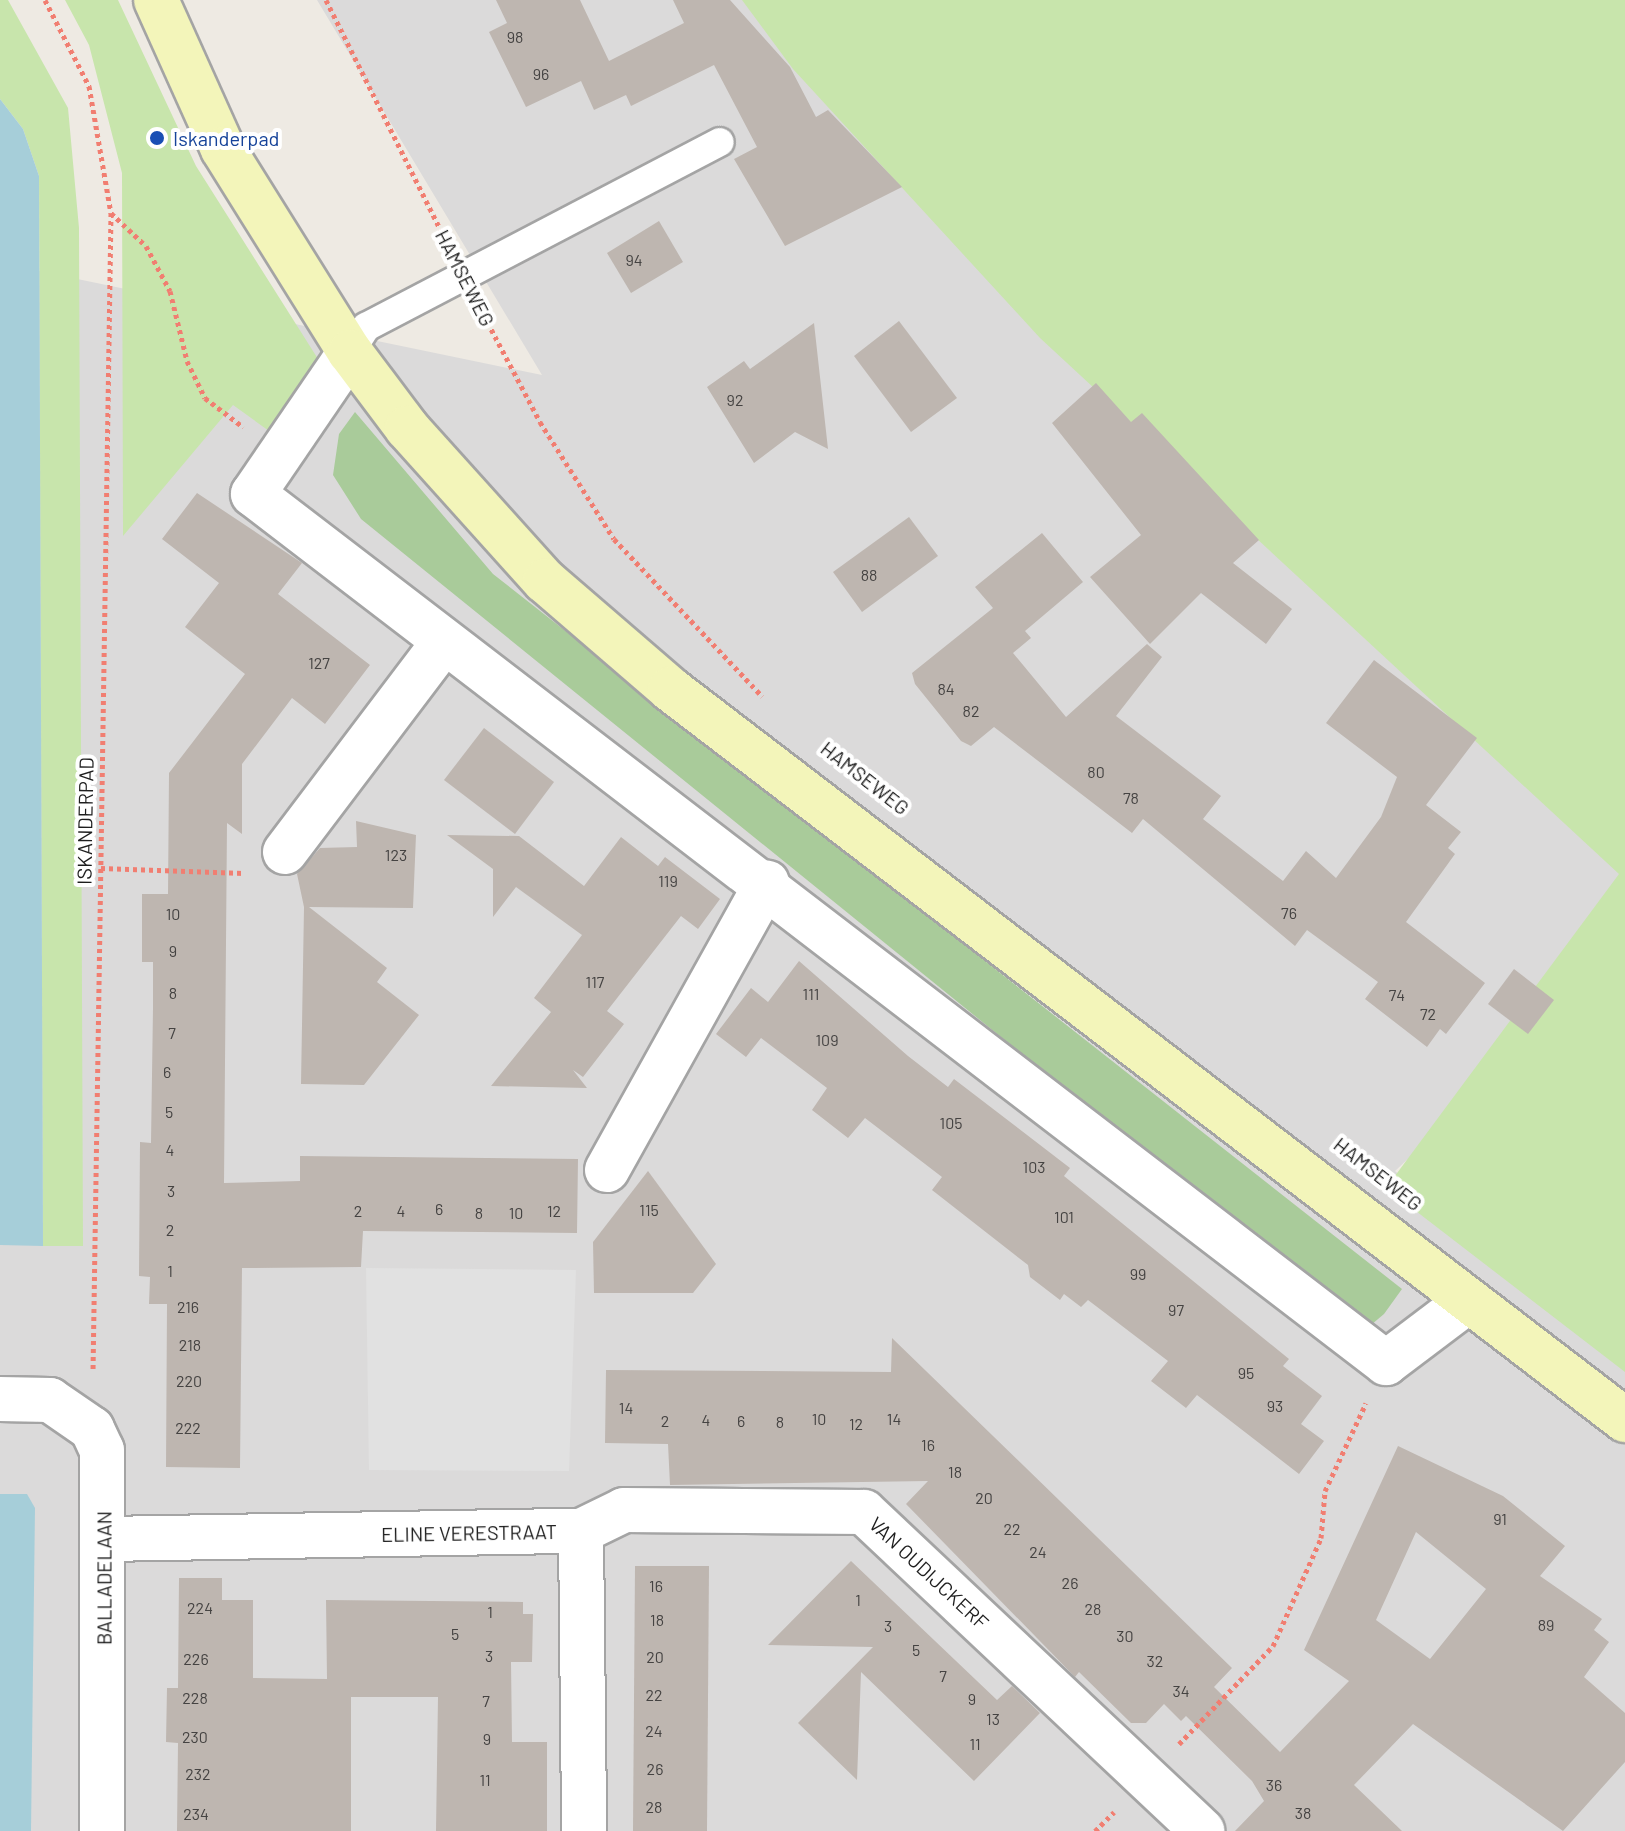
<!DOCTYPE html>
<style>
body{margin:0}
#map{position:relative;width:1625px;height:1831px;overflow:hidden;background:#eeeae3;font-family:Barlow,sans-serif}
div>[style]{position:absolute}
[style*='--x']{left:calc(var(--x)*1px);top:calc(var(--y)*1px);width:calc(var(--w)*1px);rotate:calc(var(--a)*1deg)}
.residential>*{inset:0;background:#dbdada}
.grass>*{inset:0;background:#c8e5ac}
.forest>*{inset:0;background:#a9cb9a}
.parking>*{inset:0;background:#e1e1e1}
.water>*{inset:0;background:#a6ced9}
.building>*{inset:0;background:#beb6b0}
.path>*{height:5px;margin-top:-2.5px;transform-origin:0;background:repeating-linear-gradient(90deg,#f17e71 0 4px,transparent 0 8px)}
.roads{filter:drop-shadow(2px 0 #a4a4a4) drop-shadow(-2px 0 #a4a4a4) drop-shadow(0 2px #a4a4a4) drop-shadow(0 -2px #a4a4a4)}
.lane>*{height:28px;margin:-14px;padding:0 14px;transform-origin:14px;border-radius:14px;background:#fff}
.street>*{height:44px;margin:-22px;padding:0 22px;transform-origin:22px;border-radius:22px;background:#fff}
.secondary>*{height:44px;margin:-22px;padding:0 22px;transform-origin:22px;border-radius:22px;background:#f3f5ba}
.dots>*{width:22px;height:22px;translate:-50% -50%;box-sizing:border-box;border:4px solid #fff;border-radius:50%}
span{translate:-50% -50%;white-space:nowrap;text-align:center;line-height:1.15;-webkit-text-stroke:8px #fff;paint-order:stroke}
.number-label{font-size:16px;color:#454342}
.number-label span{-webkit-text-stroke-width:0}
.transit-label{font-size:20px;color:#164399}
.left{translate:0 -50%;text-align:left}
.street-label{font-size:20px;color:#1d1d1d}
</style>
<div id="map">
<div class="residential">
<div style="clip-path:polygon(317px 0,755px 0,1625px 863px,1625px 956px,1395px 1171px,1625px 1365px,1625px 1831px,0 1831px,0 263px,542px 375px)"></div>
</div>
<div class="grass">
<div style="clip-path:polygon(0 0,8px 0,68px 108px,79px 228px,83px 1246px,43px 1246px,39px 176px,23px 129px,0 99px)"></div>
<div style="clip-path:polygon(65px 0,118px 0,196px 166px,325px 370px,276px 436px,233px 405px,123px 536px,122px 173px,89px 45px)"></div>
<div style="clip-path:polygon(742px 0,1625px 0,1625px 1372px,1386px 1188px,1619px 874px,1040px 338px,793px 69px)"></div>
</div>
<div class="forest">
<div style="clip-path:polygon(355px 412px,493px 574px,1402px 1289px,1384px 1314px,1365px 1330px,1337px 1309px,361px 519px,333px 475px,339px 434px)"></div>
</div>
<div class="parking">
<div style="clip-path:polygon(366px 1268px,576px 1270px,569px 1471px,369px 1470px)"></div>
</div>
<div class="water">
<div style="clip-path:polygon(0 99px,23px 129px,39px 176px,43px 1246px,0 1245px)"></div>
<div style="clip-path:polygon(0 1494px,27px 1494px,35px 1508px,31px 1831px,0 1831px)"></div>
</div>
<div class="building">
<div style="clip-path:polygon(496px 0,580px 0,609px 61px,684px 23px,673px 0,730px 0,790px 67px,816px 117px,828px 110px,902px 187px,785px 246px,734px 159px,757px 147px,714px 65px,631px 106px,626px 95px,594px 110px,581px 81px,526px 107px,489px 32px,507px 23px)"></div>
<div style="clip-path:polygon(659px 221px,683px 262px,631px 293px,607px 253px)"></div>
<div style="clip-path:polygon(899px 321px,957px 398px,911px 432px,854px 356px)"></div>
<div style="clip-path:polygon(814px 323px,828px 449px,795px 432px,754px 463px,707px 387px,744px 361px,750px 369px)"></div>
<div style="clip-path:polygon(1096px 383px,1131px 422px,1142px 413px,1259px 540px,1233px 563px,1292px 609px,1266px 644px,1201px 593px,1150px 644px,1090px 577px,1141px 535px,1052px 423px)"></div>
<div style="clip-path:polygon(197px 493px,302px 563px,278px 594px,370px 665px,325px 724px,292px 698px,242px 764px,242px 834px,227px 823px,224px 1183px,300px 1181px,300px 1156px,578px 1159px,577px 1233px,363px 1231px,361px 1267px,242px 1268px,240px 1468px,166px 1467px,167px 1304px,149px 1304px,150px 1277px,139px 1276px,140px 1142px,151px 1143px,153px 1008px,153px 962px,142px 962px,142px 894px,168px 894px,169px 773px,245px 674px,185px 627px,219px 583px,162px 539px)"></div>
<div style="clip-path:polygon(909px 517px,938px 556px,862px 612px,833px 572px)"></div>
<div style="clip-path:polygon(1042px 533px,1083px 582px,1025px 631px,1031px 638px,1013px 653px,1066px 717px,1147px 644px,1162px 657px,1116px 716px,1221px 796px,1203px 819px,1283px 881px,1306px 851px,1336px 878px,1381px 817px,1397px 777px,1326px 723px,1374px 660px,1477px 738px,1426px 805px,1461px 832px,1448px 848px,1455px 854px,1406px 922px,1485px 983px,1446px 1034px,1440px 1029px,1427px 1047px,1365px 999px,1378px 982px,1307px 930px,1295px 946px,1143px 819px,1132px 833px,994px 727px,971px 746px,961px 741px,915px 684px,912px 673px,993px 608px,975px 587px)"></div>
<div style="clip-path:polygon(484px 728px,554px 782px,515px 834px,444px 780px)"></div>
<div style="clip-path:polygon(356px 821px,416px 835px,413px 908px,309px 907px,387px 968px,377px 982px,419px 1015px,364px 1085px,301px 1084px,304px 907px,297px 874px,320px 848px,357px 847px)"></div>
<div style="clip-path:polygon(447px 835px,519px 836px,584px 886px,621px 837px,658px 866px,665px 857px,720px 899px,698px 929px,681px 916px,607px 1011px,624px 1024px,583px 1077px,573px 1070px,587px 1088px,491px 1086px,551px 1012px,534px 998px,582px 935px,516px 887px,493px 917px,493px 869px)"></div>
<div style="clip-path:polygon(799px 961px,908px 1056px,948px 1087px,954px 1079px,1070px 1168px,1064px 1176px,1289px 1359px,1283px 1366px,1322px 1396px,1301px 1424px,1324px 1441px,1299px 1474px,1197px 1395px,1186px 1408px,1151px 1381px,1168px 1361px,1088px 1300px,1081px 1307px,1064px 1294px,1060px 1300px,1030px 1277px,1028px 1265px,932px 1190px,942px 1177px,865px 1118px,848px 1138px,812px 1110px,827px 1088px,761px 1038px,746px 1057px,716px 1034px,751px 988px,768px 1002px)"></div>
<div style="clip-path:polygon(1514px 969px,1554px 1000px,1528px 1034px,1488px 1004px)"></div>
<div style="clip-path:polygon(648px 1171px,716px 1264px,693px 1293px,594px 1293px,593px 1242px)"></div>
<div style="clip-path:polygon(evenodd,892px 1338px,1232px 1668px,1214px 1687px,1280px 1752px,1349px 1681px,1304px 1650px,1398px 1446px,1503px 1496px,1565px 1546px,1540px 1576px,1602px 1619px,1594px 1630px,1609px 1642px,1584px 1677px,1625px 1713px,1625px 1762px,1563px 1831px,1413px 1724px,1354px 1785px,1402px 1831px,1235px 1831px,1264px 1801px,1252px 1781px,1186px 1716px,1181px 1721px,1164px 1704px,1146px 1723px,1131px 1723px,1079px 1672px,1075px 1677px,906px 1504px,928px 1481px,670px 1485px,668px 1444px,605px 1443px,606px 1370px,891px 1372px,892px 1338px,1416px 1532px,1486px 1589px,1430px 1659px,1376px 1620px,1416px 1532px)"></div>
<div style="clip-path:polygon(851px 1561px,997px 1700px,1012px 1686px,1040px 1713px,974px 1781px,861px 1672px,857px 1780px,798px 1723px,873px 1647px,768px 1645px)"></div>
<div style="clip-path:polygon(635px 1566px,709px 1566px,707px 1831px,633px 1831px)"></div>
<div style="clip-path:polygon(179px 1578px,222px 1578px,222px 1600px,253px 1600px,253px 1678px,327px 1679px,326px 1600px,523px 1602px,523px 1614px,533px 1614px,532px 1662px,511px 1662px,512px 1742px,547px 1742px,547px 1831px,436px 1831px,438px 1697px,351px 1697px,351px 1831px,177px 1831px,178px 1743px,166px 1742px,167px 1688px,178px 1688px)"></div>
</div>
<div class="path">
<div style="--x:45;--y:0;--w:97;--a:62.9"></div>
<div style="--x:89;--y:86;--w:129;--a:80.2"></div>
<div style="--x:111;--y:213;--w:1159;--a:90.89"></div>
<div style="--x:326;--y:0;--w:271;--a:63.5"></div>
<div style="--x:111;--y:213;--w:48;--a:43.3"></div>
<div style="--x:146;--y:246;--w:51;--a:61.9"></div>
<div style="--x:170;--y:291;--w:72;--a:76.3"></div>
<div style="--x:187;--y:361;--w:41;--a:64.1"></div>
<div style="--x:205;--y:398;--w:48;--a:37.3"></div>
<div style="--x:480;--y:308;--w:129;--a:62.2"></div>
<div style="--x:540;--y:422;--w:138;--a:57.7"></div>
<div style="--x:614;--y:539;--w:216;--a:46.7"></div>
<div style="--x:101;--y:868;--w:143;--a:2"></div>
<div style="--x:1179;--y:1744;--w:136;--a:-46.2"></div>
<div style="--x:1273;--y:1646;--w:118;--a:-66"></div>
<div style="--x:1321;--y:1538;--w:47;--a:-85.1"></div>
<div style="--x:1325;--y:1491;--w:97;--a:-65"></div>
<div style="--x:1095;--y:1831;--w:27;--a:-45"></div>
</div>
<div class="roads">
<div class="lane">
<div style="--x:350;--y:352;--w:30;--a:-57"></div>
<div style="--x:366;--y:327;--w:399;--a:-27.6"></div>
</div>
<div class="street">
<div style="--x:350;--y:352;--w:172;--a:124.3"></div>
<div style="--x:253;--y:494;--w:1428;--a:37.49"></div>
<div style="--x:1386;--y:1363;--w:103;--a:-37.1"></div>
<div style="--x:285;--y:852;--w:263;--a:-52.9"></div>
<div style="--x:607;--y:1170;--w:329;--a:-60.9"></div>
<div style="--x:0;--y:1399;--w:50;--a:1.1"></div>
<div style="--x:50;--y:1400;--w:51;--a:34.6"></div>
<div style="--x:92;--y:1429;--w:23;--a:65"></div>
<div style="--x:102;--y:1450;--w:381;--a:90"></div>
<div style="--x:581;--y:1531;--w:300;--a:89.4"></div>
<div style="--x:105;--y:1539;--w:476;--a:-1"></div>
<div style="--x:581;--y:1531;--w:48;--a:-26"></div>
<div style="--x:624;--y:1510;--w:240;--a:0.5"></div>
<div style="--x:864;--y:1512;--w:465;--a:43.3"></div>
</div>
<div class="secondary">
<div style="--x:156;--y:0;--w:163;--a:65.8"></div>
<div style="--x:223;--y:149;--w:239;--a:58"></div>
<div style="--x:350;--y:352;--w:95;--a:53.1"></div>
<div style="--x:407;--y:428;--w:206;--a:48"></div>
<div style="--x:545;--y:581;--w:165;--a:40.8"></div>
<div style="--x:670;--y:689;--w:1203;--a:37.43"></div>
</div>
</div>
<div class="dots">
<div style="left:157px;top:138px;background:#1a4fb4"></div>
</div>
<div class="number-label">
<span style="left:515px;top:37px">98</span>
<span style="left:541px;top:74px">96</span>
<span style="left:634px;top:260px">94</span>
<span style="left:735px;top:400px">92</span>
<span style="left:869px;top:575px">88</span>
<span style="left:319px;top:663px">127</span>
<span style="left:946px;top:689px">84</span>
<span style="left:971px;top:711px">82</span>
<span style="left:1096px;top:772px">80</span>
<span style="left:1131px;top:798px">78</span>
<span style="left:396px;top:855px">123</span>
<span style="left:668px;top:881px">119</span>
<span style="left:1289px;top:913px">76</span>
<span style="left:173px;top:914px">10</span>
<span style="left:173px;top:951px">9</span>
<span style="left:595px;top:982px">117</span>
<span style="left:173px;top:993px">8</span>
<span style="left:811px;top:994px">111</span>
<span style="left:1397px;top:995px">74</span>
<span style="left:1428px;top:1014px">72</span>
<span style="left:172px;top:1033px">7</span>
<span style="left:827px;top:1040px">109</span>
<span style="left:167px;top:1072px">6</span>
<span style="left:169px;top:1112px">5</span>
<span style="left:951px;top:1123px">105</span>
<span style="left:170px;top:1150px">4</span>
<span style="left:1034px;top:1167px">103</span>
<span style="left:171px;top:1191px">3</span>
<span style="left:439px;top:1209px">6</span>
<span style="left:649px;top:1210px">115</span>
<span style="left:358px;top:1211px">2</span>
<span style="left:401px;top:1211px">4</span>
<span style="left:554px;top:1211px">12</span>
<span style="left:479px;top:1213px">8</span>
<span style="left:516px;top:1213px">10</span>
<span style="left:1064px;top:1217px">101</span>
<span style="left:170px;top:1230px">2</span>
<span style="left:170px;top:1271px">1</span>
<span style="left:1138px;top:1274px">99</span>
<span style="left:188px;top:1307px">216</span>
<span style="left:1176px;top:1310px">97</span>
<span style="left:190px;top:1345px">218</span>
<span style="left:1246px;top:1373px">95</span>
<span style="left:189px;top:1381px">220</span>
<span style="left:1275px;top:1406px">93</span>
<span style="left:626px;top:1408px">14</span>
<span style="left:819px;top:1419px">10</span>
<span style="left:894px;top:1419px">14</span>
<span style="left:706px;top:1420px">4</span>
<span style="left:665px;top:1421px">2</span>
<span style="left:741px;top:1421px">6</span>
<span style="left:780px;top:1422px">8</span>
<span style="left:856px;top:1424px">12</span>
<span style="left:188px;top:1428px">222</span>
<span style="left:928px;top:1445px">16</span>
<span style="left:955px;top:1472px">18</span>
<span style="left:984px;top:1498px">20</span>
<span style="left:1500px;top:1519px">91</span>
<span style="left:1012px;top:1529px">22</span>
<span style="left:1038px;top:1552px">24</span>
<span style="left:1070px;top:1583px">26</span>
<span style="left:656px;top:1586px">16</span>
<span style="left:858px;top:1600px">1</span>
<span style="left:200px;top:1608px">224</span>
<span style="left:1093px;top:1609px">28</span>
<span style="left:490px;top:1612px">1</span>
<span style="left:657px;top:1620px">18</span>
<span style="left:1546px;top:1625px">89</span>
<span style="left:888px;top:1626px">3</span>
<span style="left:455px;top:1634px">5</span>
<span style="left:1125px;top:1636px">30</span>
<span style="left:916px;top:1650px">5</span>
<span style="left:489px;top:1656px">3</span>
<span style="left:655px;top:1657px">20</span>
<span style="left:196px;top:1659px">226</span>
<span style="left:1155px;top:1661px">32</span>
<span style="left:943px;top:1676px">7</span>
<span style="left:1181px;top:1691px">34</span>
<span style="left:654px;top:1695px">22</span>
<span style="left:195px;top:1698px">228</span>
<span style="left:972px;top:1699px">9</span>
<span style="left:486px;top:1701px">7</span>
<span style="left:993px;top:1719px">13</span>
<span style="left:654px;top:1731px">24</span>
<span style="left:195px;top:1737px">230</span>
<span style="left:487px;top:1739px">9</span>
<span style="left:975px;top:1744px">11</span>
<span style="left:655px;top:1769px">26</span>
<span style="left:198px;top:1774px">232</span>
<span style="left:485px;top:1780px">11</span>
<span style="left:1274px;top:1785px">36</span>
<span style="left:654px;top:1807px">28</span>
<span style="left:1303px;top:1813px">38</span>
<span style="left:196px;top:1814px">234</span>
</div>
<div class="transit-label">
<span class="left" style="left:173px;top:138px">Iskanderpad</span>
</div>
<div class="street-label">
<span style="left:465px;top:278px;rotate:63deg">HAMSEWEG</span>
<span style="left:865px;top:778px;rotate:38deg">HAMSEWEG</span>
<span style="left:85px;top:821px;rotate:-89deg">ISKANDERPAD</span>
<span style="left:1378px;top:1174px;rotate:38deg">HAMSEWEG</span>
<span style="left:469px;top:1533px;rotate:-1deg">ELINE VERESTRAAT</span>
<span style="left:929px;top:1573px;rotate:43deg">VAN OUDIJCKERF</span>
<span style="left:104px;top:1578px;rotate:-90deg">BALLADELAAN</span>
</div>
</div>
